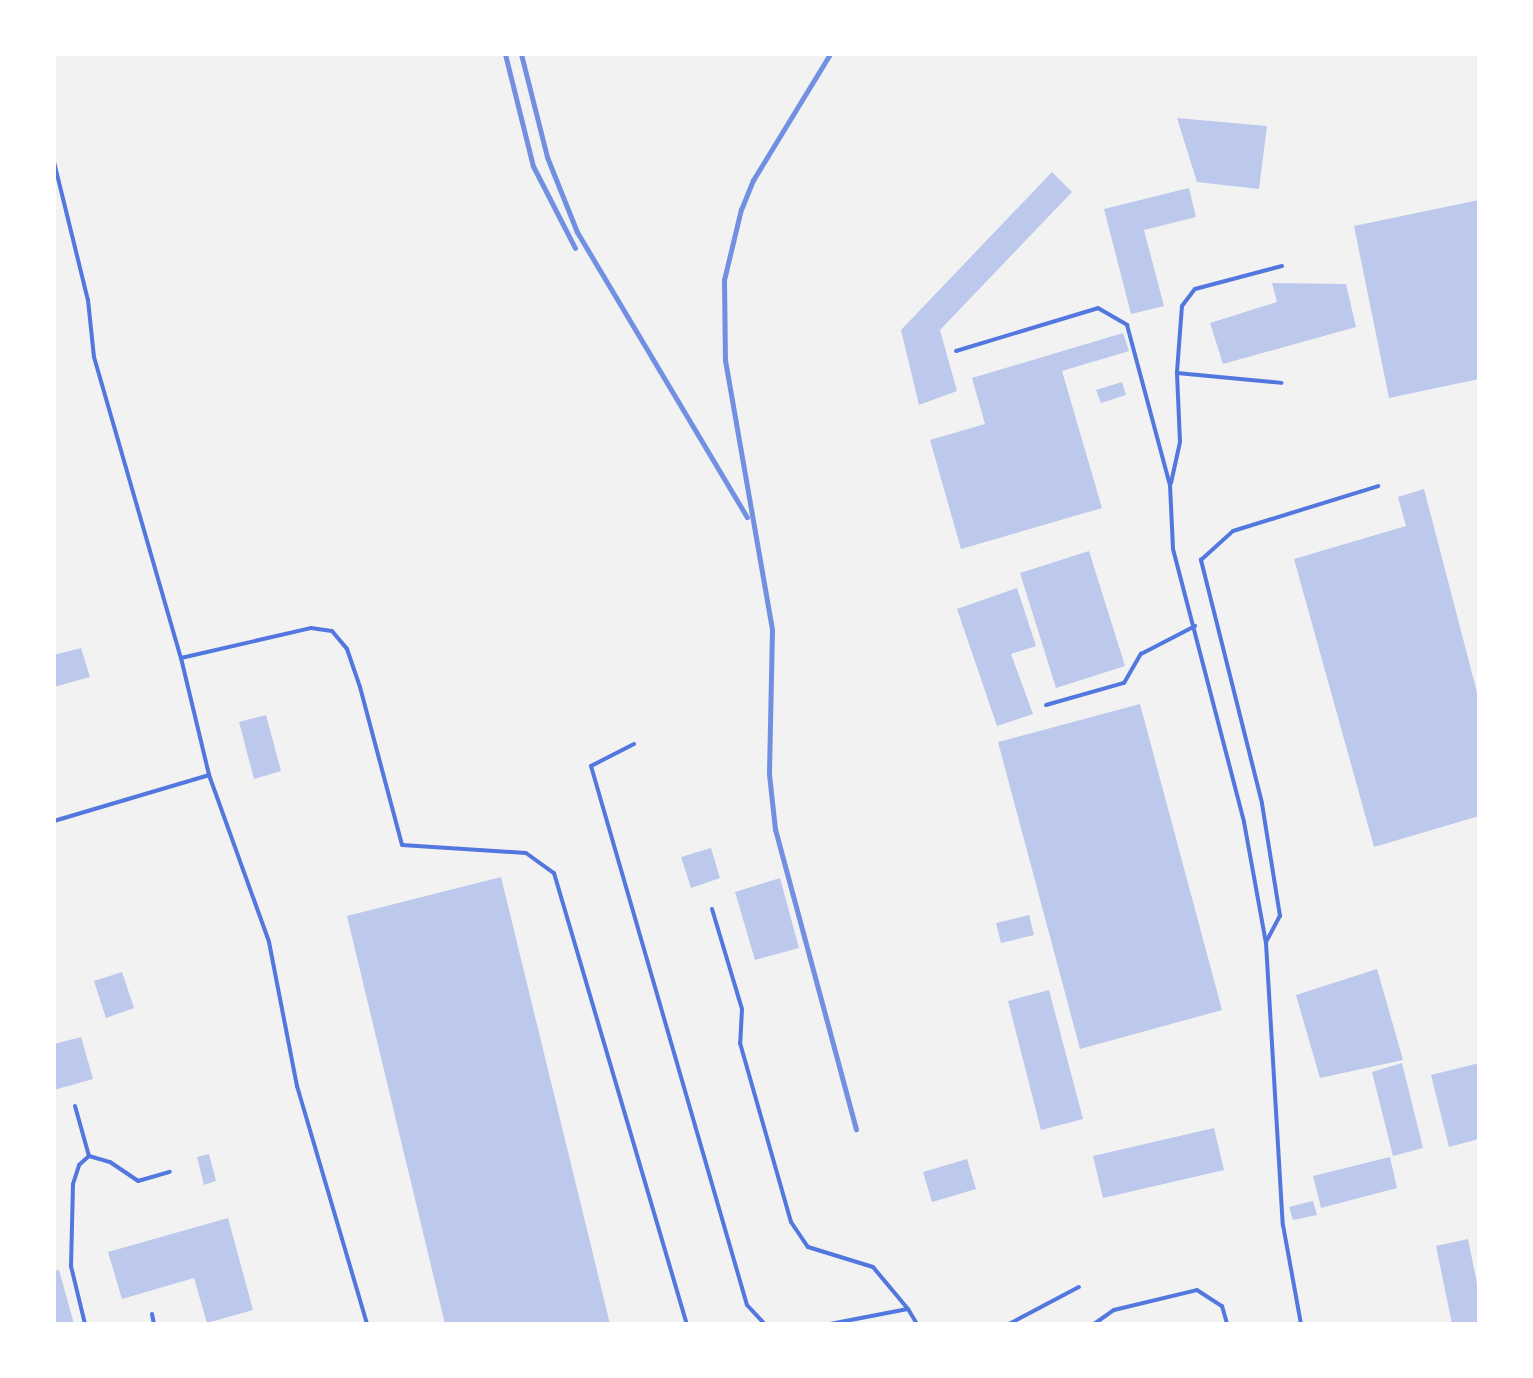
<!DOCTYPE html>
<style>
body{margin:0}
#map{position:relative;width:1533px;height:1378px;overflow:hidden;background:#f2f2f2;font-family:"Noto Sans",sans-serif}
div>[style]{position:absolute}
[style*='--x']{left:calc(var(--x)*1px);top:calc(var(--y)*1px);width:calc(var(--w)*1px);rotate:calc(var(--a)*1deg)}
.building>*{inset:0;background:#bdc9ec}
.service>*{height:4px;margin:-2px;padding:0 2px;transform-origin:2px;border-radius:2px;background:#5277de}
.rail>*{height:5px;margin:-2.5px;padding:0 2.5px;transform-origin:2.5px;border-radius:2.5px;background:#7290e2}
span{translate:-50% -50%;white-space:nowrap;text-align:center;line-height:1.15;-webkit-text-stroke:8px #fff;paint-order:stroke}
.frame{position:absolute;inset:0;border:56px solid #fff;pointer-events:none}
</style>
<div id="map">
<div class="building">
<div style="clip-path:polygon(1177px 118px,1267px 126px,1259px 189px,1197px 182px)"></div>
<div style="clip-path:polygon(1052px 172px,1072px 192px,940px 330px,957px 391px,919px 405px,901px 330px)"></div>
<div style="clip-path:polygon(1189px 188px,1196px 217px,1144px 230px,1164px 306px,1131px 314px,1104px 209px)"></div>
<div style="clip-path:polygon(1479px 200px,1479px 379px,1389px 398px,1354px 226px)"></div>
<div style="clip-path:polygon(1272px 283px,1346px 284px,1356px 327px,1223px 364px,1210px 323px,1277px 302px)"></div>
<div style="clip-path:polygon(1123px 333px,1129px 351px,1062px 371px,1102px 508px,961px 549px,930px 440px,985px 424px,972px 378px)"></div>
<div style="clip-path:polygon(1122px 382px,1126px 395px,1101px 403px,1096px 390px)"></div>
<div style="clip-path:polygon(1424px 489px,1479px 700px,1479px 816px,1374px 847px,1294px 559px,1406px 526px,1398px 497px)"></div>
<div style="clip-path:polygon(1089px 551px,1125px 666px,1056px 688px,1020px 573px)"></div>
<div style="clip-path:polygon(1017px 588px,1036px 646px,1011px 654px,1033px 714px,997px 726px,957px 609px)"></div>
<div style="clip-path:polygon(81px 648px,90px 677px,54px 687px,54px 655px)"></div>
<div style="clip-path:polygon(1140px 704px,1222px 1010px,1080px 1049px,998px 742px)"></div>
<div style="clip-path:polygon(266px 715px,281px 771px,254px 779px,239px 722px)"></div>
<div style="clip-path:polygon(711px 848px,720px 878px,691px 888px,681px 857px)"></div>
<div style="clip-path:polygon(501px 877px,610px 1324px,445px 1324px,347px 916px)"></div>
<div style="clip-path:polygon(780px 878px,799px 948px,755px 960px,735px 892px)"></div>
<div style="clip-path:polygon(1029px 915px,1034px 935px,1001px 943px,996px 923px)"></div>
<div style="clip-path:polygon(1377px 969px,1403px 1060px,1320px 1078px,1296px 995px)"></div>
<div style="clip-path:polygon(122px 972px,134px 1008px,106px 1018px,94px 981px)"></div>
<div style="clip-path:polygon(1049px 990px,1083px 1119px,1041px 1130px,1008px 1001px)"></div>
<div style="clip-path:polygon(81px 1037px,93px 1079px,54px 1090px,54px 1044px)"></div>
<div style="clip-path:polygon(1402px 1063px,1423px 1148px,1393px 1156px,1372px 1072px)"></div>
<div style="clip-path:polygon(1479px 1063px,1479px 1139px,1449px 1147px,1431px 1075px)"></div>
<div style="clip-path:polygon(1214px 1128px,1224px 1170px,1103px 1198px,1093px 1156px)"></div>
<div style="clip-path:polygon(209px 1154px,216px 1181px,204px 1185px,197px 1157px)"></div>
<div style="clip-path:polygon(1390px 1157px,1397px 1188px,1321px 1208px,1313px 1176px)"></div>
<div style="clip-path:polygon(967px 1159px,976px 1189px,932px 1202px,923px 1172px)"></div>
<div style="clip-path:polygon(1313px 1201px,1317px 1215px,1293px 1220px,1289px 1207px)"></div>
<div style="clip-path:polygon(228px 1218px,253px 1310px,207px 1323px,194px 1278px,122px 1299px,108px 1252px)"></div>
<div style="clip-path:polygon(1468px 1239px,1479px 1293px,1479px 1324px,1452px 1324px,1436px 1246px)"></div>
<div style="clip-path:polygon(59px 1270px,74px 1324px,54px 1324px,54px 1271px)"></div>
</div>
<div class="service">
<div style="--x:54;--y:162;--w:142;--a:76.2"></div>
<div style="--x:88;--y:300;--w:57;--a:84"></div>
<div style="--x:94;--y:357;--w:313;--a:73.9"></div>
<div style="--x:181;--y:658;--w:120;--a:76.5"></div>
<div style="--x:209;--y:775;--w:177;--a:70.2"></div>
<div style="--x:269;--y:942;--w:147;--a:79"></div>
<div style="--x:297;--y:1086;--w:248;--a:73.6"></div>
<div style="--x:956;--y:351;--w:148;--a:-16.8"></div>
<div style="--x:1098;--y:308;--w:34;--a:30"></div>
<div style="--x:1127;--y:325;--w:166;--a:75"></div>
<div style="--x:1170;--y:485;--w:64;--a:87.3"></div>
<div style="--x:1173;--y:549;--w:282;--a:75.4"></div>
<div style="--x:1244;--y:822;--w:123;--a:79.7"></div>
<div style="--x:1266;--y:943;--w:283;--a:86.6"></div>
<div style="--x:1283;--y:1225;--w:101;--a:79.7"></div>
<div style="--x:1177;--y:372;--w:66;--a:-85.7"></div>
<div style="--x:1182;--y:306;--w:21;--a:-53"></div>
<div style="--x:1195;--y:289;--w:90;--a:-14.8"></div>
<div style="--x:1171;--y:483;--w:42;--a:-77.6"></div>
<div style="--x:1180;--y:442;--w:69;--a:-92.5"></div>
<div style="--x:1177;--y:373;--w:105;--a:5.4"></div>
<div style="--x:181;--y:658;--w:133;--a:-13"></div>
<div style="--x:311;--y:628;--w:21;--a:8"></div>
<div style="--x:332;--y:631;--w:23;--a:50"></div>
<div style="--x:347;--y:649;--w:40;--a:71.1"></div>
<div style="--x:360;--y:687;--w:163;--a:75.1"></div>
<div style="--x:402;--y:845;--w:124;--a:3.7"></div>
<div style="--x:526;--y:853;--w:34;--a:36"></div>
<div style="--x:554;--y:873;--w:470;--a:73.6"></div>
<div style="--x:1046;--y:705;--w:81;--a:-15.8"></div>
<div style="--x:1124;--y:683;--w:34;--a:-60"></div>
<div style="--x:1141;--y:654;--w:61;--a:-27.4"></div>
<div style="--x:634;--y:744;--w:48;--a:152.9"></div>
<div style="--x:591;--y:766;--w:561;--a:73.86"></div>
<div style="--x:747;--y:1305;--w:26;--a:47"></div>
<div style="--x:54;--y:821;--w:162;--a:-16.5"></div>
<div style="--x:712;--y:909;--w:104;--a:73.3"></div>
<div style="--x:742;--y:1009;--w:34;--a:93"></div>
<div style="--x:740;--y:1043;--w:186;--a:74.1"></div>
<div style="--x:791;--y:1222;--w:30;--a:56"></div>
<div style="--x:808;--y:1247;--w:68;--a:17.1"></div>
<div style="--x:873;--y:1267;--w:55;--a:50.2"></div>
<div style="--x:1266;--y:942;--w:30;--a:-62"></div>
<div style="--x:1280;--y:916;--w:114;--a:-99.1"></div>
<div style="--x:1262;--y:803;--w:251;--a:-104.1"></div>
<div style="--x:1201;--y:560;--w:43;--a:-42.2"></div>
<div style="--x:1233;--y:531;--w:152;--a:-17.2"></div>
<div style="--x:75;--y:1106;--w:52;--a:74.4"></div>
<div style="--x:152;--y:1314;--w:10;--a:79"></div>
<div style="--x:85;--y:1324;--w:60;--a:-103.6"></div>
<div style="--x:71;--y:1266;--w:82;--a:-88.6"></div>
<div style="--x:73;--y:1184;--w:20;--a:-72"></div>
<div style="--x:79;--y:1165;--w:13;--a:-42"></div>
<div style="--x:89;--y:1156;--w:22;--a:16"></div>
<div style="--x:110;--y:1162;--w:34;--a:34"></div>
<div style="--x:138;--y:1181;--w:33;--a:-16"></div>
<div style="--x:830;--y:1324;--w:79;--a:-10.9"></div>
<div style="--x:908;--y:1309;--w:17;--a:59"></div>
<div style="--x:1009;--y:1324;--w:79;--a:-27.9"></div>
<div style="--x:1094;--y:1324;--w:24;--a:-35"></div>
<div style="--x:1114;--y:1310;--w:85;--a:-13.5"></div>
<div style="--x:1197;--y:1290;--w:30;--a:33"></div>
<div style="--x:1222;--y:1306;--w:19;--a:74"></div>
</div>
<div class="rail">
<div style="--x:505;--y:54;--w:115;--a:76"></div>
<div style="--x:533;--y:166;--w:92;--a:62.9"></div>
<div style="--x:521;--y:54;--w:106;--a:75.8"></div>
<div style="--x:547;--y:157;--w:81;--a:68.2"></div>
<div style="--x:577;--y:232;--w:332;--a:59.2"></div>
<div style="--x:830;--y:54;--w:148;--a:121.4"></div>
<div style="--x:753;--y:180;--w:31;--a:112"></div>
<div style="--x:741;--y:209;--w:73;--a:103.5"></div>
<div style="--x:724;--y:280;--w:80;--a:89.3"></div>
<div style="--x:725;--y:360;--w:273;--a:80.1"></div>
<div style="--x:772;--y:629;--w:145;--a:91.2"></div>
<div style="--x:769;--y:774;--w:55;--a:83.8"></div>
<div style="--x:775;--y:829;--w:311;--a:74.9"></div>
</div>
<div class="frame"></div>
</div>
